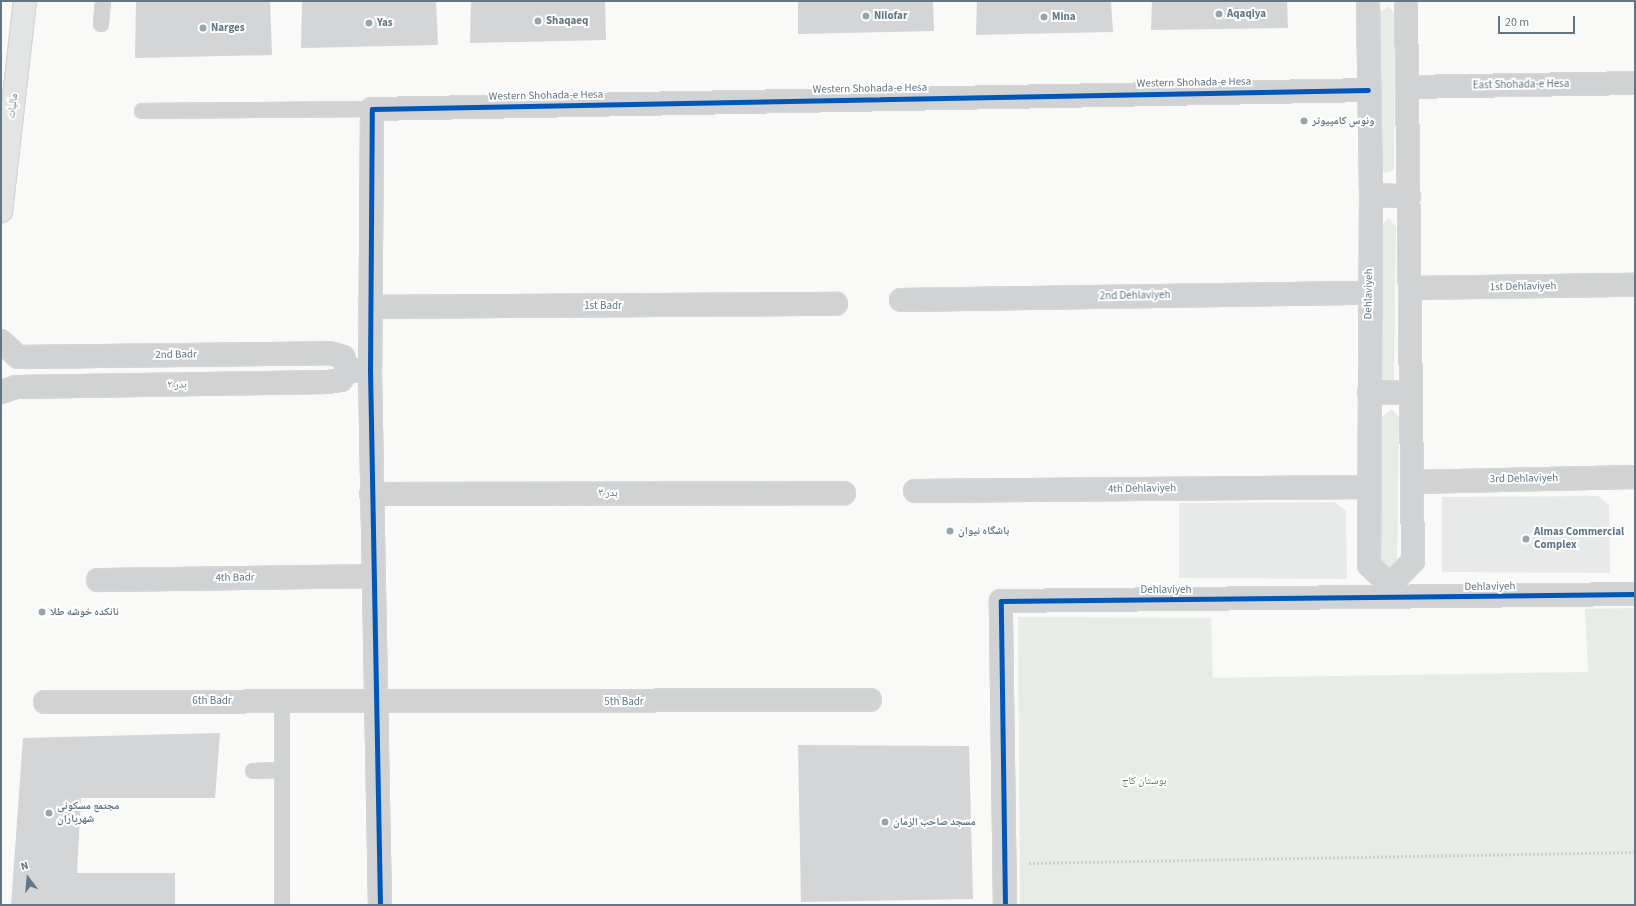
<!DOCTYPE html>
<meta charset="utf-8">
<style>
body{margin:0}
#map{position:relative;width:1636px;height:906px;overflow:hidden;background:#f9f9f8;font-family:"Source Sans 3","Noto Naskh Arabic",sans-serif}
div>[style]{position:absolute}
[style*='--x']{left:calc(var(--x)*1px);top:calc(var(--y)*1px);width:calc(var(--w)*1px);rotate:calc(var(--a)*1deg)}
.built>*{inset:0;background:#e8eaea}
.green>*{inset:0;background:#e8ece6}
.building>*{inset:0;background:#d3d5d6}
.path>*{height:2.5px;margin-top:-1.25px;transform-origin:0;background:repeating-linear-gradient(90deg,#cecfd0 0 2px,transparent 0 4px)}
.roads{filter:drop-shadow(1px 0 #d5d7d7) drop-shadow(-1px 0 #d5d7d7) drop-shadow(0 1px #d5d7d7) drop-shadow(0 -1px #d5d7d7)}
.service>*{height:14px;margin:-7px;padding:0 7px;transform-origin:7px;border-radius:7px;background:#d0d2d3}
.minor>*{height:22px;margin:-11px;padding:0 11px;transform-origin:11px;border-radius:11px;background:#d0d2d3}
.tertiary>*{height:22px;margin:-11px;padding:0 11px;transform-origin:11px;border-radius:11px;background:#d0d2d3}
.secondary>*{height:22px;margin:-11px;padding:0 11px;transform-origin:11px;border-radius:11px;background:#e3e4e4}
.cycleway>*{height:5px;margin:-2.5px;padding:0 2.5px;transform-origin:2.5px;border-radius:2.5px;background:#0057b8}
.dots>*{width:11px;height:11px;translate:-50% -50%;box-sizing:border-box;border:2px solid #fff;border-radius:50%}
span{translate:-50% -50%;white-space:nowrap;text-align:center;line-height:1.15;-webkit-text-stroke:4px #fff;paint-order:stroke}
.poi-label{font-size:11px;color:#617785;font-weight:700}
.left{translate:0 -50%;text-align:left}
.street-label{font-size:11px;color:#617785}
.park-label{font-size:11px;color:#677c61}
.frame{position:absolute;inset:0;border:2px solid #617785;pointer-events:none}
.north{position:absolute;left:8px;top:858px;width:40px;height:40px;-webkit-text-stroke:3px #fff;paint-order:stroke;rotate:344deg;font-size:11px;font-weight:700;line-height:16px;text-align:center;color:#617785}
.north::after{content:'';display:block;margin:auto;width:14px;height:18px;background:#617785;clip-path:polygon(50% 0,100% 100%,50% 72%,0 100%)}
.scale{position:absolute;left:1498px;top:16px;width:77px;height:18px;box-sizing:border-box;border:2px solid #617785;border-top:0;padding-left:5px;font-size:12px;line-height:14px;white-space:nowrap;color:#617785;-webkit-text-stroke:3px #fff;paint-order:stroke}
</style>
<div id="map">
<div class="built">
<div style="clip-path:polygon(1598px 496px,1609px 505px,1610px 573px,1442px 572px,1442px 497px)"></div>
<div style="clip-path:polygon(1335px 502px,1346px 511px,1347px 579px,1179px 578px,1179px 503px)"></div>
</div>
<div class="green">
<div style="clip-path:polygon(1388px 6px,1395px 14px,1394px 169px,1385px 173px,1377px 165px,1378px 15px)"></div>
<div style="clip-path:polygon(1389px 218px,1396px 227px,1394px 381px,1386px 386px,1378px 377px,1379px 227px)"></div>
<div style="clip-path:polygon(1392px 409px,1399px 417px,1397px 571px,1388px 576px,1381px 567px,1382px 417px)"></div>
<div style="clip-path:polygon(1635px 608px,1635px 905px,1020px 905px,1018px 617px,1211px 618px,1213px 678px,1588px 672px,1585px 609px)"></div>
</div>
<div class="building">
<div style="clip-path:polygon(136px 1px,270px 1px,272px 55px,135px 58px)"></div>
<div style="clip-path:polygon(302px 1px,436px 1px,438px 45px,301px 48px)"></div>
<div style="clip-path:polygon(471px 1px,605px 1px,606px 40px,470px 43px)"></div>
<div style="clip-path:polygon(798px 1px,933px 1px,934px 31px,798px 34px)"></div>
<div style="clip-path:polygon(977px 1px,1111px 1px,1113px 32px,976px 35px)"></div>
<div style="clip-path:polygon(1152px 1px,1287px 1px,1288px 28px,1151px 30px)"></div>
<div style="clip-path:polygon(220px 733px,215px 798px,81px 798px,77px 873px,175px 873px,175px 905px,11px 905px,23px 738px)"></div>
<div style="clip-path:polygon(798px 745px,969px 746px,973px 899px,801px 902px)"></div>
</div>
<div class="path">
<div style="--x:1029;--y:863;--w:606;--a:-1.04"></div>
</div>
<div class="roads">
<div class="service">
<div style="--x:101;--y:24;--w:23;--a:-85"></div>
<div style="--x:142;--y:111;--w:230;--a:-0.5"></div>
<div style="--x:282;--y:701;--w:204;--a:90"></div>
<div style="--x:253;--y:771;--w:29;--a:-2"></div>
</div>
<div class="minor">
<div style="--x:1408;--y:87;--w:227;--a:-1"></div>
<div style="--x:372;--y:109;--w:262;--a:90.4"></div>
<div style="--x:370;--y:371;--w:534;--a:88.93"></div>
<div style="--x:1410;--y:288;--w:225;--a:-0.8"></div>
<div style="--x:901;--y:300;--w:468;--a:-0.9"></div>
<div style="--x:370;--y:307;--w:466;--a:-0.4"></div>
<div style="--x:1412;--y:482;--w:223;--a:-1.3"></div>
<div style="--x:915;--y:491;--w:454;--a:-0.5"></div>
<div style="--x:371;--y:494;--w:473;--a:-0.1"></div>
<div style="--x:98;--y:580;--w:274;--a:-0.8"></div>
<div style="--x:45;--y:702;--w:825;--a:-0.14"></div>
</div>
<div class="tertiary">
<div style="--x:1368;--y:1;--w:194;--a:89.1"></div>
<div style="--x:1371;--y:195;--w:370;--a:90.3"></div>
<div style="--x:1369;--y:565;--w:29;--a:44"></div>
<div style="--x:372;--y:109;--w:996;--a:-1.09"></div>
<div style="--x:1371;--y:195;--w:38;--a:2"></div>
<div style="--x:1;--y:341;--w:23;--a:43"></div>
<div style="--x:18;--y:357;--w:312;--a:-0.7"></div>
<div style="--x:330;--y:353;--w:14;--a:17"></div>
<div style="--x:343;--y:357;--w:14;--a:69"></div>
<div style="--x:348;--y:370;--w:22;--a:3"></div>
<div style="--x:1;--y:392;--w:16;--a:-18"></div>
<div style="--x:16;--y:387;--w:312;--a:-0.9"></div>
<div style="--x:328;--y:382;--w:13;--a:-9"></div>
<div style="--x:341;--y:380;--w:12;--a:-55"></div>
<div style="--x:1369;--y:392;--w:42;--a:1.4"></div>
<div style="--x:1390;--y:585;--w:33;--a:-46"></div>
<div style="--x:1413;--y:561;--w:560;--a:-90.72"></div>
<div style="--x:1005;--y:905;--w:304;--a:-90.8"></div>
<div style="--x:1001;--y:601;--w:634;--a:-0.63"></div>
</div>
<div class="secondary">
<div style="--x:1;--y:211;--w:211;--a:-83.5"></div>
</div>
</div>
<div class="cycleway">
<div style="--x:380;--y:905;--w:534;--a:-91.07"></div>
<div style="--x:370;--y:371;--w:262;--a:-89.6"></div>
<div style="--x:372;--y:109;--w:996;--a:-1.09"></div>
<div style="--x:1005;--y:905;--w:304;--a:-90.8"></div>
<div style="--x:1001;--y:601;--w:634;--a:-0.63"></div>
</div>
<div class="dots">
<div style="left:1219px;top:14px;background:#96a4ad"></div>
<div style="left:866px;top:16px;background:#96a4ad"></div>
<div style="left:1044px;top:17px;background:#96a4ad"></div>
<div style="left:538px;top:21px;background:#96a4ad"></div>
<div style="left:369px;top:23px;background:#96a4ad"></div>
<div style="left:203px;top:28px;background:#96a4ad"></div>
<div style="left:1304px;top:121px;background:#96a4ad"></div>
<div style="left:950px;top:531px;background:#96a4ad"></div>
<div style="left:1526px;top:539px;background:#96a4ad"></div>
<div style="left:42px;top:612px;background:#96a4ad"></div>
<div style="left:49px;top:813px;background:#96a4ad"></div>
<div style="left:885px;top:822px;background:#96a4ad"></div>
</div>
<div class="poi-label">
<span class="left" style="left:1227px;top:14px">Aqaqiya</span>
<span class="left" style="left:874px;top:16px">Nilofar</span>
<span class="left" style="left:1052px;top:17px">Mina</span>
<span class="left" style="left:546px;top:21px">Shaqaeq</span>
<span class="left" style="left:377px;top:23px">Yas</span>
<span class="left" style="left:211px;top:28px">Narges</span>
<span class="left" style="left:1312px;top:121px">ونوس کامپیوتر</span>
<span class="left" style="left:958px;top:531px">باشگاه نیوان</span>
<span class="left" style="left:1534px;top:539px">Almas Commercial<br>Complex</span>
<span class="left" style="left:50px;top:612px">نانکده خوشه طلا</span>
<span class="left" style="left:57px;top:813px">مجتمع مسکونی<br>شهریاران</span>
<span class="left" style="left:893px;top:822px">مسجد صاحب الزمان</span>
</div>
<div class="street-label">
<span style="left:1194px;top:83px;rotate:-1deg">Western Shohada-e Hesa</span>
<span style="left:1521px;top:85px;rotate:-1deg">East Shohada-e Hesa</span>
<span style="left:870px;top:89px;rotate:-1deg">Western Shohada-e Hesa</span>
<span style="left:546px;top:96px;rotate:-1deg">Western Shohada-e Hesa</span>
<span style="left:13px;top:106px;rotate:-83deg">مالیات</span>
<span style="left:1523px;top:287px;rotate:-1deg">1st Dehlaviyeh</span>
<span style="left:1369px;top:294px;rotate:-89deg">Dehlaviyeh</span>
<span style="left:1135px;top:296px;rotate:-1deg">2nd Dehlaviyeh</span>
<span style="left:603px;top:306px">1st Badr</span>
<span style="left:176px;top:355px;rotate:-1deg">2nd Badr</span>
<span style="left:177px;top:385px;rotate:-1deg">بدر ۲</span>
<span style="left:1524px;top:479px;rotate:-1deg">3rd Dehlaviyeh</span>
<span style="left:1142px;top:489px;rotate:-1deg">4th Dehlaviyeh</span>
<span style="left:608px;top:493px">بدر ۳</span>
<span style="left:235px;top:578px;rotate:-1deg">4th Badr</span>
<span style="left:1490px;top:587px;rotate:-1deg">Dehlaviyeh</span>
<span style="left:1166px;top:590px">Dehlaviyeh</span>
<span style="left:212px;top:701px">6th Badr</span>
<span style="left:624px;top:702px">5th Badr</span>
</div>
<div class="park-label">
<span style="left:1144px;top:781px">بوستان کاج</span>
</div>
<div class="frame"></div>
<div class="north">N</div>
<div class="scale">20 m</div>
</div>
